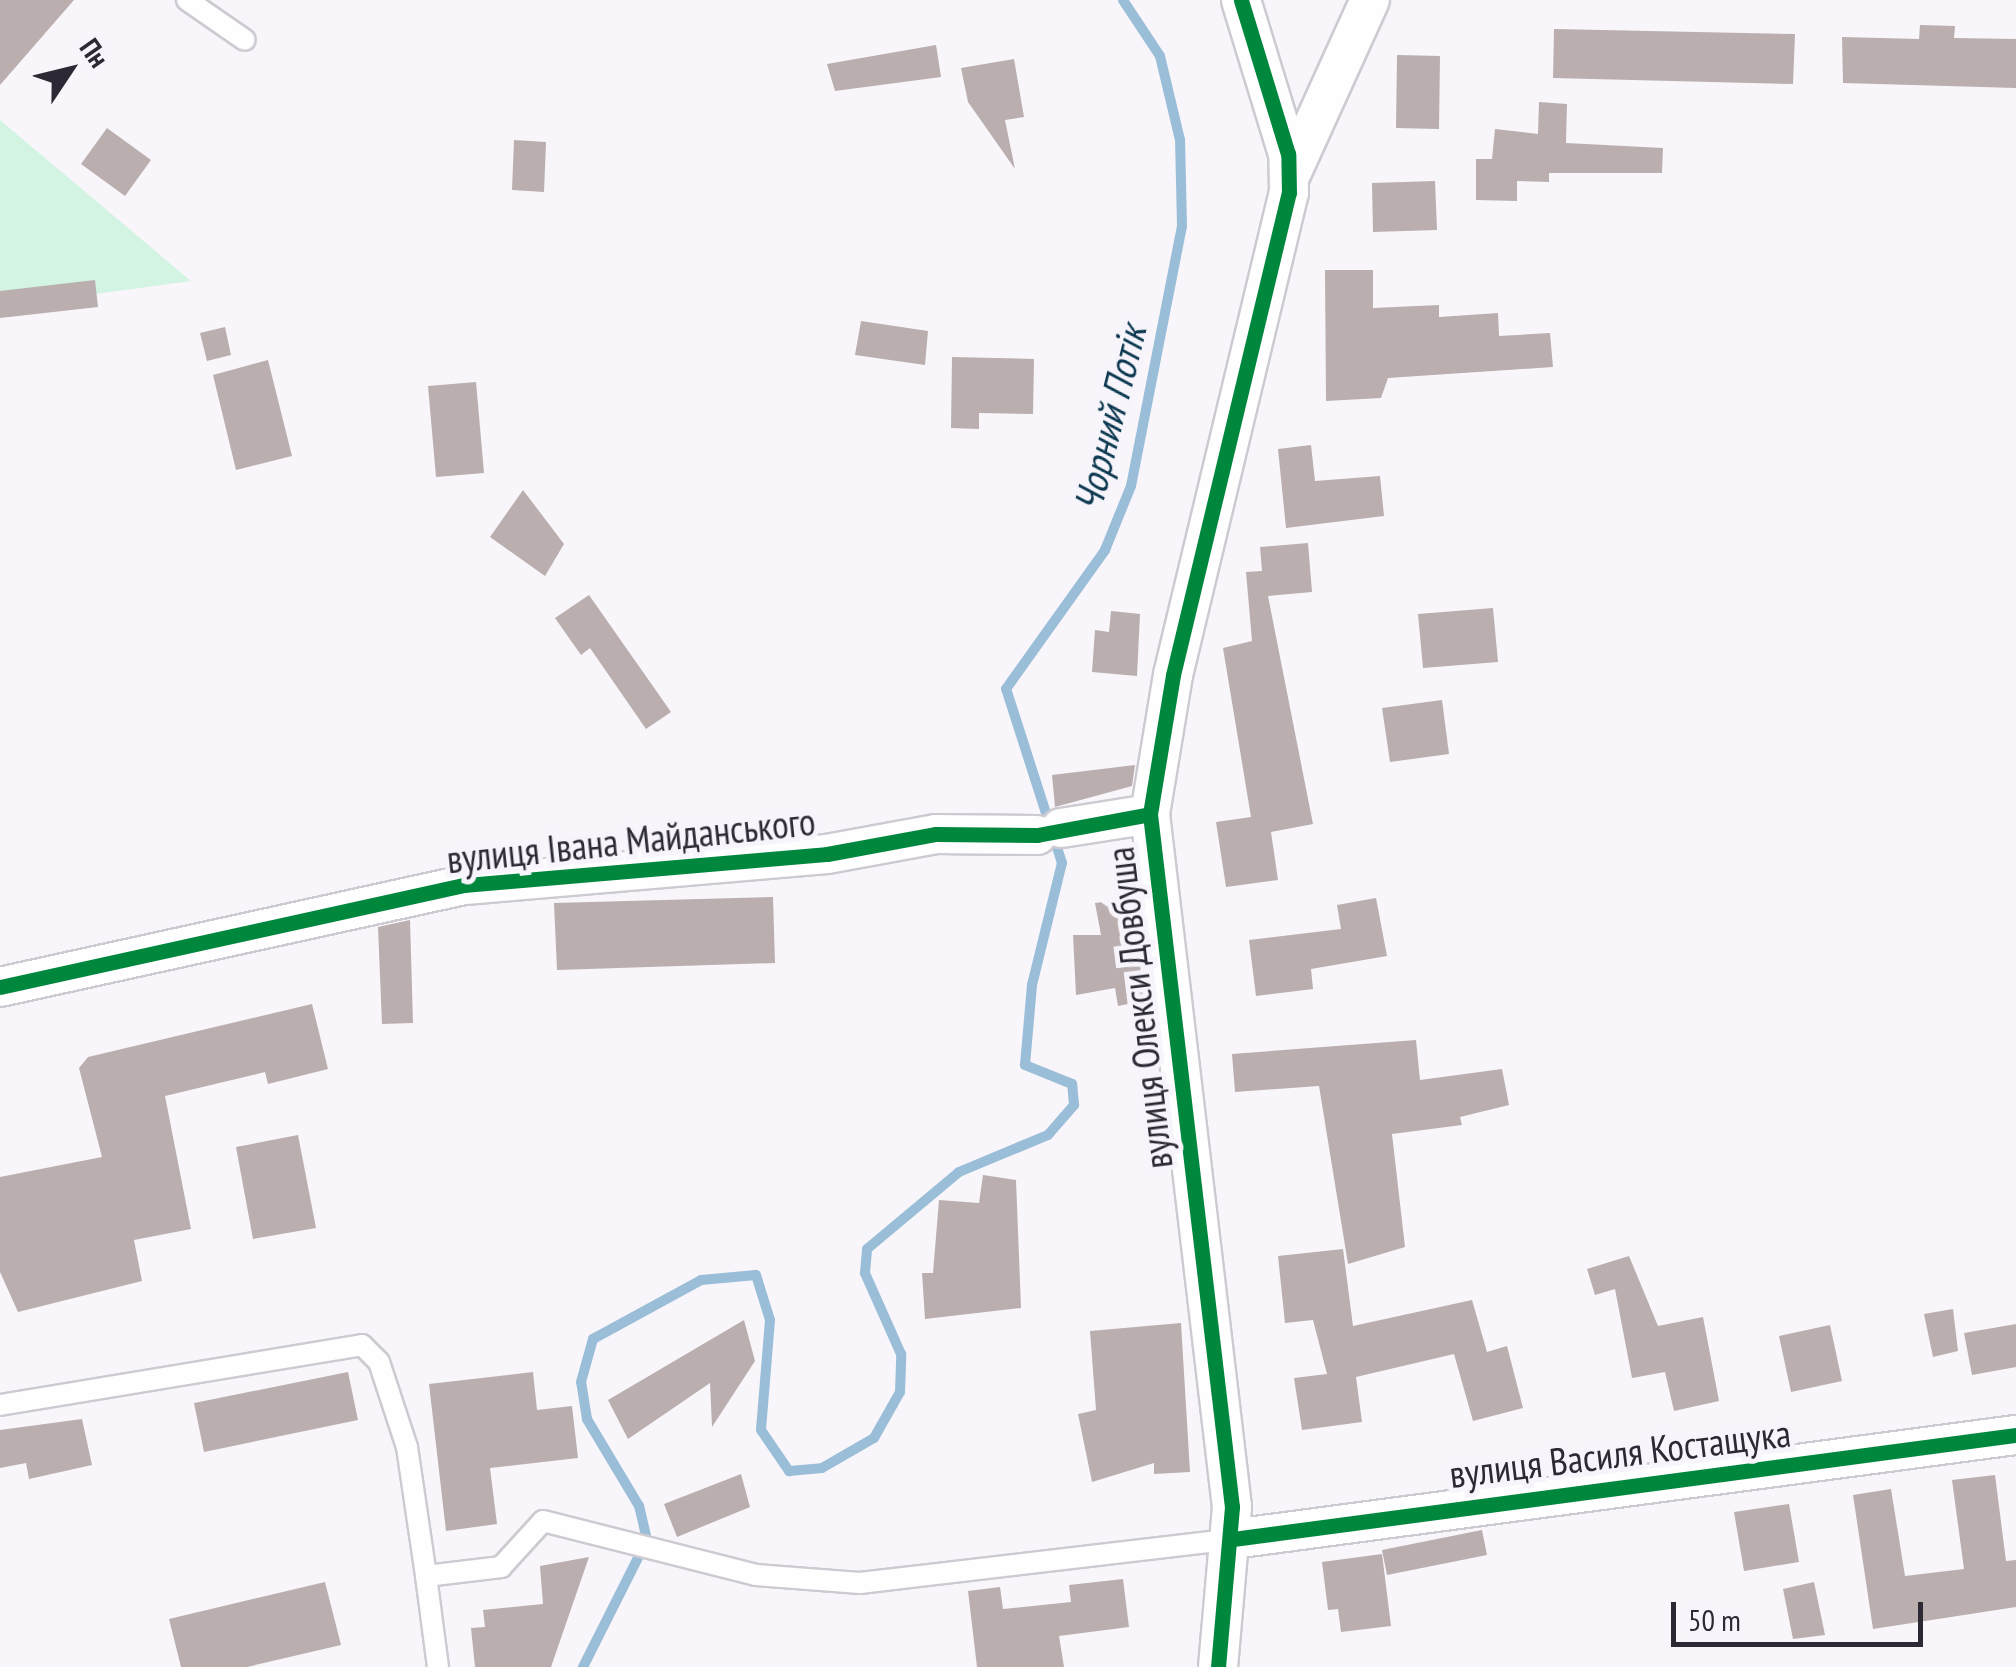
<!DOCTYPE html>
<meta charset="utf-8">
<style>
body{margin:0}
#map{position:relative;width:2016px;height:1667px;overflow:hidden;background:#f8f6fa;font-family:"PT Sans Narrow",sans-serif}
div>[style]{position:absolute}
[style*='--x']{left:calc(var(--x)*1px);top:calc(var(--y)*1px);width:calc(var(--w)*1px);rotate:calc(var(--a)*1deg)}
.green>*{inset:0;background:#d3f3e3}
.stream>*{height:10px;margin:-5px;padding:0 5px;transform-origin:5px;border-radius:5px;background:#9abdd8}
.building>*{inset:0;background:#baaeaf}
.roads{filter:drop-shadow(2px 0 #cdcad1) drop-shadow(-2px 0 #cdcad1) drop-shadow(0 2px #cdcad1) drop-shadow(0 -2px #cdcad1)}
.service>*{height:20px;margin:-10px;padding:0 10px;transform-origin:10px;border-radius:10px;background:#fefefe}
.minor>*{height:38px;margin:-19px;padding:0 19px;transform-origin:19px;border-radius:19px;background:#fefefe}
.cycleway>*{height:15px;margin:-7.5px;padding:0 7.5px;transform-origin:7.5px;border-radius:7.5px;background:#00873e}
span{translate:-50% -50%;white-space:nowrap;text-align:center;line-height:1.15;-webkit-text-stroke:10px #f7f5fb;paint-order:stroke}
.street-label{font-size:38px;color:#2c2934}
.water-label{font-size:40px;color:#0c3850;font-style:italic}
.north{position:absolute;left:20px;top:20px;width:100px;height:100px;-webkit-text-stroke:8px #f7f5fb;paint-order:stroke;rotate:55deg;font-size:28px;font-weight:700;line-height:40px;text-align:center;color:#2c2934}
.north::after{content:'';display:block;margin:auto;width:35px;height:45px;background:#2c2934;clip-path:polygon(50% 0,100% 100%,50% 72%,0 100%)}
.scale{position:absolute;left:1671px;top:1602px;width:252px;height:45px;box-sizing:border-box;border:5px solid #2c2934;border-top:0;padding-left:12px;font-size:30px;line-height:35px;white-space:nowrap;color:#2c2934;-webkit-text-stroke:8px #f7f5fb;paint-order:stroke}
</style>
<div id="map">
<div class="green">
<div style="clip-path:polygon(0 120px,191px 281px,0 307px)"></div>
</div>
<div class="stream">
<div style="--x:583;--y:1667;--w:142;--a:-63.3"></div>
<div style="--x:647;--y:1540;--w:35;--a:-103"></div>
<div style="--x:639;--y:1506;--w:101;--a:-120.9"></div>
<div style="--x:587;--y:1419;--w:37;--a:-99"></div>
<div style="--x:581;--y:1382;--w:45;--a:-74.4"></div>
<div style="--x:593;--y:1339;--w:123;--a:-28.6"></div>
<div style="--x:701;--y:1280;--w:55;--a:-5.2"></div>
<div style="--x:756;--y:1275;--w:47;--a:72.7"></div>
<div style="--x:770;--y:1320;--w:110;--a:94.7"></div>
<div style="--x:761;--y:1430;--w:50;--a:55.7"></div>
<div style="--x:789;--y:1471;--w:33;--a:-5"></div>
<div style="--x:822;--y:1468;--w:60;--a:-30"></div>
<div style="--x:874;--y:1438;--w:53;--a:-60.5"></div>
<div style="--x:900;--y:1392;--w:38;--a:-88"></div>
<div style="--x:901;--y:1354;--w:89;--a:-114"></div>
<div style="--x:865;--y:1273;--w:24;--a:-85"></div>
<div style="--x:867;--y:1249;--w:120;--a:-39.9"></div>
<div style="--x:959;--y:1172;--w:96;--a:-22.6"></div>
<div style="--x:1048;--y:1135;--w:40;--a:-49"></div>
<div style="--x:1074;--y:1105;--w:21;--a:-95"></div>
<div style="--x:1072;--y:1084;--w:51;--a:-158"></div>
<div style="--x:1025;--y:1065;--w:80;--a:-85"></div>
<div style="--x:1032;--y:985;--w:126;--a:-76.2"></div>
<div style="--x:1062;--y:863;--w:183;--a:-107.8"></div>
<div style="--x:1006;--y:689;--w:171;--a:-54.5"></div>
<div style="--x:1105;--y:550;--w:69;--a:-67.9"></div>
<div style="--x:1131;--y:486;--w:265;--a:-78.9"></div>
<div style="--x:1182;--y:226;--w:86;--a:-91.3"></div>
<div style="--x:1180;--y:140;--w:86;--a:-103.4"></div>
<div style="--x:1160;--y:56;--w:67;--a:-123.5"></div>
</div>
<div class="building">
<div style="clip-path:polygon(0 0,74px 0,0 85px)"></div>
<div style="clip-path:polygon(1920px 25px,1955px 26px,1954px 38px,2016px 39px,2016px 88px,1843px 83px,1842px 37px,1919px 39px)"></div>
<div style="clip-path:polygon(1554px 29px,1795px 34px,1793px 84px,1553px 78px)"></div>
<div style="clip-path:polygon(936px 45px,941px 77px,835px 91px,827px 64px)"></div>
<div style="clip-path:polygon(1397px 55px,1440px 56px,1439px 129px,1396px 128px)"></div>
<div style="clip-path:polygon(1014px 59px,1024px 117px,1005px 120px,1015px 169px,968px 102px,961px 68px)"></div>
<div style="clip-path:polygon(1539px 102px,1567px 104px,1566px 143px,1663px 148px,1662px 173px,1549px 173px,1549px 182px,1517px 181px,1517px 201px,1476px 200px,1476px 159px,1492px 159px,1495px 129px,1538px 134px)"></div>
<div style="clip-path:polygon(107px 128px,151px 160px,125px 196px,81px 164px)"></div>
<div style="clip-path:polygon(514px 140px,546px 142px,544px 192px,512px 190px)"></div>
<div style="clip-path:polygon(1435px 181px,1437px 230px,1373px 232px,1372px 183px)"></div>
<div style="clip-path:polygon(1325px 270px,1373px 270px,1373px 308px,1439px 305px,1439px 317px,1498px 313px,1499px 336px,1550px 333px,1553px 367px,1388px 378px,1381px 398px,1326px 401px)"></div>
<div style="clip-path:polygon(95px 280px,98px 307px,0 318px,0 291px)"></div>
<div style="clip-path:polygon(861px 321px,928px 331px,925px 365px,855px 355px)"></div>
<div style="clip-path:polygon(225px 327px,231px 355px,207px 361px,200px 333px)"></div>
<div style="clip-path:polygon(952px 357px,1034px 359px,1033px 414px,979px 413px,979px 429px,951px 428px)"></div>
<div style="clip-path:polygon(268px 360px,292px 456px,236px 470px,213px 375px)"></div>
<div style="clip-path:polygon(476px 382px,484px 473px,436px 477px,428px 386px)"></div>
<div style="clip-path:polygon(1311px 445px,1315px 481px,1380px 476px,1384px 516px,1286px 528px,1278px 449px)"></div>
<div style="clip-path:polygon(523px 490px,564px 544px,545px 576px,490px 537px)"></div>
<div style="clip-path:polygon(1308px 543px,1312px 592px,1268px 596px,1313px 824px,1271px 832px,1278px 880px,1226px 887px,1216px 822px,1251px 817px,1223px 648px,1252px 641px,1246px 572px,1262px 571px,1260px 547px)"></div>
<div style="clip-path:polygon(589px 595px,671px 712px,646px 729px,590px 648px,581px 655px,555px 618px)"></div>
<div style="clip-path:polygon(1493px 608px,1498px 662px,1423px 668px,1418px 614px)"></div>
<div style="clip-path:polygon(1111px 611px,1140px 614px,1137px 676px,1092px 672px,1095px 630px,1109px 632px)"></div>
<div style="clip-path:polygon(1442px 700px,1449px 754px,1390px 762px,1382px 708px)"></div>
<div style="clip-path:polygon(1135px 765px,1132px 786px,1055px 807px,1052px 775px)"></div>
<div style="clip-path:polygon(773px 897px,775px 963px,557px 970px,554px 903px)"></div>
<div style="clip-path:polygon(1137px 897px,1149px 1000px,1118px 1006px,1115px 988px,1076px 995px,1073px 935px,1101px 935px,1095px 903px)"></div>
<div style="clip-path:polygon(1376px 898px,1387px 956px,1311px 969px,1313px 989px,1256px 996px,1249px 940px,1341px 929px,1337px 905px)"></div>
<div style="clip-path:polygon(410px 920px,413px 1023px,382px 1024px,378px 927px)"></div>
<div style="clip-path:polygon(312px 1004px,328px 1069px,268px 1084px,265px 1072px,165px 1096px,191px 1229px,134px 1240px,142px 1281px,18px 1312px,0 1272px,0 1177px,102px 1157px,79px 1068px,88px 1057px)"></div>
<div style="clip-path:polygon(1416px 1040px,1420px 1080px,1502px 1069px,1509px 1105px,1460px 1117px,1462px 1125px,1392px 1134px,1405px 1247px,1348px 1264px,1319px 1086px,1235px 1092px,1232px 1054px)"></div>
<div style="clip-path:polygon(298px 1135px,316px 1228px,253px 1239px,236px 1147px)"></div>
<div style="clip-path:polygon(983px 1175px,1016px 1180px,1021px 1308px,925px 1319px,922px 1273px,933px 1273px,939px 1200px,979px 1203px)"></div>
<div style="clip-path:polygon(1343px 1249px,1353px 1326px,1472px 1300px,1487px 1352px,1507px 1346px,1523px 1408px,1473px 1421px,1454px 1354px,1356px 1377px,1362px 1422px,1302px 1430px,1294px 1378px,1327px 1374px,1313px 1320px,1285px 1323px,1278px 1256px)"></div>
<div style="clip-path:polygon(1629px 1256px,1658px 1326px,1703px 1317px,1719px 1401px,1674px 1411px,1665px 1372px,1632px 1378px,1615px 1289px,1595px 1295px,1587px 1269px)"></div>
<div style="clip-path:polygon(1953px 1309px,1958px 1351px,1933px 1357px,1924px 1314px)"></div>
<div style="clip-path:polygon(744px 1320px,755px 1361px,712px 1427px,710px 1383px,628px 1439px,608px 1400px)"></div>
<div style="clip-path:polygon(1181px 1323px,1190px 1472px,1154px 1474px,1154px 1463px,1092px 1482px,1078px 1414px,1096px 1410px,1090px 1331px)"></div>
<div style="clip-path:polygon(2016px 1324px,2016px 1367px,1972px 1375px,1964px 1333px)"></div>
<div style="clip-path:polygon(1830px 1325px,1842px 1381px,1791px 1392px,1779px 1336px)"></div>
<div style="clip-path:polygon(348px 1372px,358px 1420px,204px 1452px,194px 1403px)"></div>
<div style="clip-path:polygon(533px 1372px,537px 1410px,572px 1406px,578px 1458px,490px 1468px,497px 1524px,446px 1531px,429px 1384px)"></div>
<div style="clip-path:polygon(82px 1419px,92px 1465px,29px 1479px,26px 1463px,0 1468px,0 1430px)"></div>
<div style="clip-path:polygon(741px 1474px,750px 1507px,677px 1537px,664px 1504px)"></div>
<div style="clip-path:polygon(1995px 1475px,2006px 1561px,2016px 1560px,2016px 1607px,1873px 1629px,1853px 1495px,1891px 1489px,1905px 1576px,1964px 1569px,1952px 1480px)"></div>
<div style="clip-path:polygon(1789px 1504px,1799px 1562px,1744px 1571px,1734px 1512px)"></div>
<div style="clip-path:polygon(1482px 1530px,1487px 1555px,1387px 1575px,1382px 1550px)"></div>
<div style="clip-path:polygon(1382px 1554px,1391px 1626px,1341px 1632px,1338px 1609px,1328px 1610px,1322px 1562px)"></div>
<div style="clip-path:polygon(589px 1557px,551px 1667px,475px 1667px,471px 1628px,485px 1627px,483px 1610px,543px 1604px,540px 1566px)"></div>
<div style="clip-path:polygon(1123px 1579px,1129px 1627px,1059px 1636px,1064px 1667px,977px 1667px,968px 1591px,1000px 1587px,1003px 1609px,1071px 1602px,1069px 1585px)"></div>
<div style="clip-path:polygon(325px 1582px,341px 1645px,247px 1667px,181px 1667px,169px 1619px)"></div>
<div style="clip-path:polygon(1814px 1582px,1825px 1635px,1793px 1639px,1783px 1589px)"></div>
</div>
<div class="roads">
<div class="service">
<div style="--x:187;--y:0;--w:70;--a:34.6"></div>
<div style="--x:0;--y:1405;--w:367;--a:-9.4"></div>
<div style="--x:362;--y:1345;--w:24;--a:45"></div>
<div style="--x:379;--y:1362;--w:89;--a:71.8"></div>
<div style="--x:407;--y:1447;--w:130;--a:81.6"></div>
<div style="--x:438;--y:1667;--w:92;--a:-97.5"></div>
<div style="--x:426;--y:1576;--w:76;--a:-6.8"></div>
<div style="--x:501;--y:1567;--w:62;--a:-47.6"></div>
<div style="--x:543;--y:1521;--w:220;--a:14.2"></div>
<div style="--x:756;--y:1575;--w:104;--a:4.4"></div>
<div style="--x:860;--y:1583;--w:376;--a:-6.7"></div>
</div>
<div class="minor">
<div style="--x:1291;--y:174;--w:191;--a:-65.6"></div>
<div style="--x:1061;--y:828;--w:90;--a:-8.9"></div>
<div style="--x:0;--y:987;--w:476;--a:-12.4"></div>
<div style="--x:465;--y:885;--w:363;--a:-4.9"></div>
<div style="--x:827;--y:854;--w:111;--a:-10.4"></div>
<div style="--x:936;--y:834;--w:101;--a:0.6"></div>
<div style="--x:1233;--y:1539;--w:790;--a:-7.57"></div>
<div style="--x:1218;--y:1667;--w:161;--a:-85"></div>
<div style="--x:1232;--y:1507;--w:698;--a:-96.75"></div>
<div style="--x:1150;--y:814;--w:141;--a:-80.6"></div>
<div style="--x:1173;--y:675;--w:496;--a:-76.5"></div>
<div style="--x:1289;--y:193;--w:39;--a:-91"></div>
<div style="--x:1288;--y:154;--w:161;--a:-107"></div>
</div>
</div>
<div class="cycleway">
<div style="--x:0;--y:987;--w:476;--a:-12.4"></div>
<div style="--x:465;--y:885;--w:363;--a:-4.9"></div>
<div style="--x:827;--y:854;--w:111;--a:-10.4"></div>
<div style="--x:936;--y:834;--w:101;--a:0.6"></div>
<div style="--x:1037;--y:835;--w:115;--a:-10.5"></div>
<div style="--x:1233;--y:1539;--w:790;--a:-7.57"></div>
<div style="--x:1218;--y:1667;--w:161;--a:-85"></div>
<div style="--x:1232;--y:1507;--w:698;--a:-96.75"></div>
<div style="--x:1150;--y:814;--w:141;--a:-80.6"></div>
<div style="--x:1173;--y:675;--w:496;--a:-76.5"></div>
<div style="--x:1289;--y:193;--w:39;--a:-91"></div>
<div style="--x:1288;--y:154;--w:161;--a:-107"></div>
</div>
<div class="street-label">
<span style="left:631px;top:840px;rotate:-6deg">вулиця Івана Майданського</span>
<span style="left:1139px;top:1008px;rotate:-97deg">вулиця Олекси Довбуша</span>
<span style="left:1620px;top:1453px;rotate:-7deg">вулиця Василя Костащука</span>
</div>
<div class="water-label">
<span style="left:1109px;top:418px;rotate:-76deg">Чорний Потік</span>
</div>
<div class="north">Пн</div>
<div class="scale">50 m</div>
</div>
